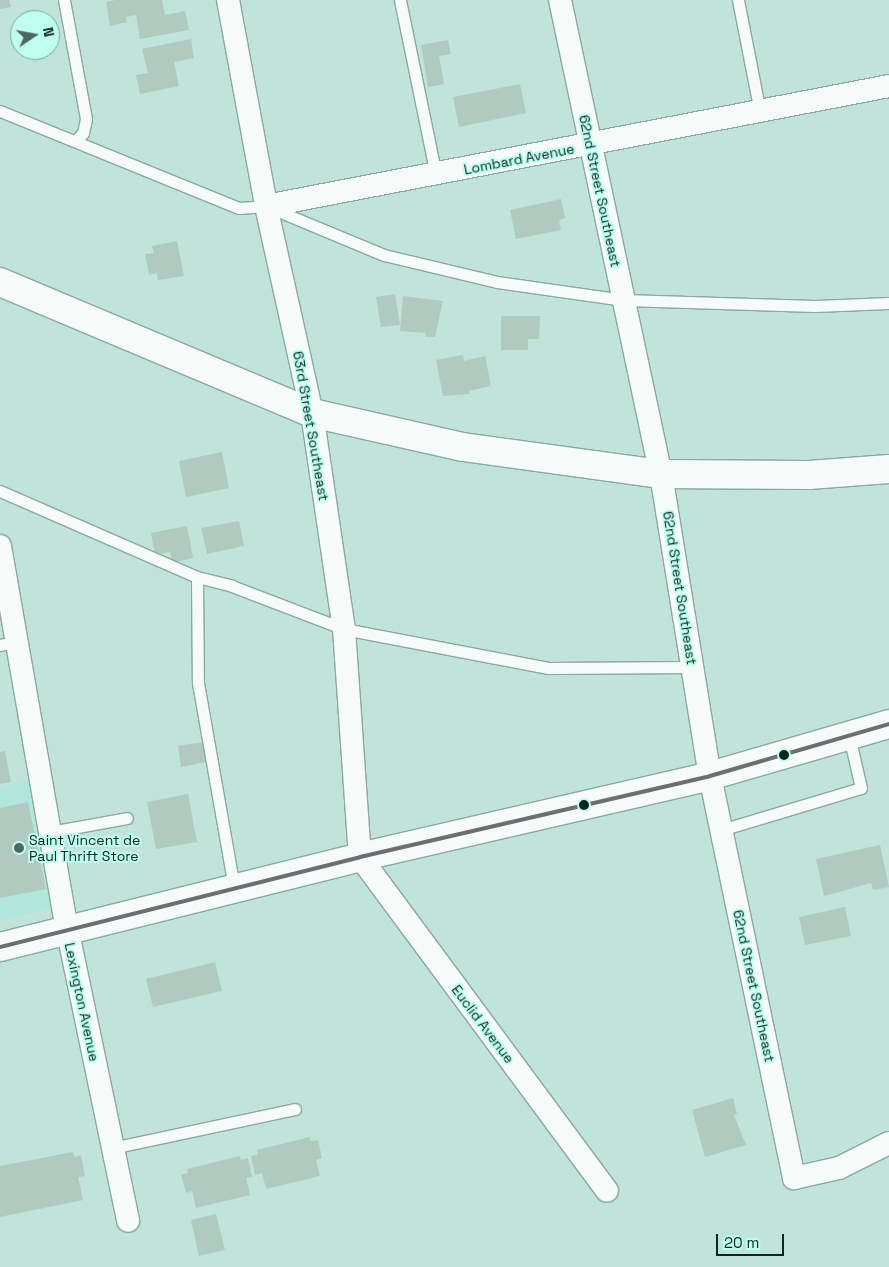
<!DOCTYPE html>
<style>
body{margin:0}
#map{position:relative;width:889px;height:1267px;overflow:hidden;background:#c0e3da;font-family:"Space Grotesk",sans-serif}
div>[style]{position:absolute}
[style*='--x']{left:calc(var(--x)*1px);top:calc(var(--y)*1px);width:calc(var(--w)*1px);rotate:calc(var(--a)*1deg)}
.built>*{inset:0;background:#b0e7da}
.building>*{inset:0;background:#b1cac0}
.roads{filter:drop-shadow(1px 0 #8ba7a0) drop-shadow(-1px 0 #8ba7a0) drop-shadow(0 1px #8ba7a0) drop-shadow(0 -1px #8ba7a0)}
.lane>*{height:11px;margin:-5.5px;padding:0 5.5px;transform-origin:5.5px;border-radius:5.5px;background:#f6fbf9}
.street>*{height:22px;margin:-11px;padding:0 11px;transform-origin:11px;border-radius:11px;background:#f6fbf9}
.secondary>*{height:28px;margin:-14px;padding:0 14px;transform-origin:14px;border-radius:14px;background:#f6fbf9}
.bus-1>*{height:4px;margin:-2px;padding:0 2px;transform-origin:2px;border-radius:2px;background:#6e6d72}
.dots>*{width:14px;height:14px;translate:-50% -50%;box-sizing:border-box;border:2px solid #bfffef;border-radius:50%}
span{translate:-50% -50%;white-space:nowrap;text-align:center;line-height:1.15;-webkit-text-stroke:4px #bfffef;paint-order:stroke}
.street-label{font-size:14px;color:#0c2520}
.poi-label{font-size:14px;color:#0c2520}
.left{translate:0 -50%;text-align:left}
.north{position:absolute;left:10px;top:10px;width:50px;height:50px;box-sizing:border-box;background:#bfffef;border:1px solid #77a89c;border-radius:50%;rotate:78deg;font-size:14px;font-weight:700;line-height:20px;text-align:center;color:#0c2520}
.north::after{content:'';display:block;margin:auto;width:18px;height:22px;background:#4b6861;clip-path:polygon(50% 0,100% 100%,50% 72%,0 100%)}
.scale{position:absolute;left:716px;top:1234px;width:68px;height:22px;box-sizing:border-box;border:2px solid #0c2520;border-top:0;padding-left:6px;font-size:15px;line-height:18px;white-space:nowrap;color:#0c2520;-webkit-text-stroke:4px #bfffef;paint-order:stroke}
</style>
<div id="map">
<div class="built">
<div style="clip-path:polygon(29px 781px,56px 900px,50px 908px,0 920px,0 788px)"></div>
</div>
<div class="building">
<div style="clip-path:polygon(0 0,9px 0,11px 7px,0 9px)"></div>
<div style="clip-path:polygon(115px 0,162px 0,165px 15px,185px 11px,189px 30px,140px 39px,136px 15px,126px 17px,127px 22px,110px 26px,106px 2px)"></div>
<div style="clip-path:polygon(191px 39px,194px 58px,174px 62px,179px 86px,140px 94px,136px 75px,148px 73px,142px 49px)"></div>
<div style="clip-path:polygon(448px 40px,451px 54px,439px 56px,444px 84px,428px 87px,421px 45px)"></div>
<div style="clip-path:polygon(520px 84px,526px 113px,459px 127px,453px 97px)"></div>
<div style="clip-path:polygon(561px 199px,565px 218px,559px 220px,561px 230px,516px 239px,510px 210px)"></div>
<div style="clip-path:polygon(177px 241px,184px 276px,158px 280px,157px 273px,149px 275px,145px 254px,154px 253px,152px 246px)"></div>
<div style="clip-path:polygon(395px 294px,400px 325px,381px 327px,376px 297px)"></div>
<div style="clip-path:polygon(403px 296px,443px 301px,435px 337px,425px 337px,426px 333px,400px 331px)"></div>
<div style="clip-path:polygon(501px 316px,540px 316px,539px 339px,528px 339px,528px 350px,501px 350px)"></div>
<div style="clip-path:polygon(463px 355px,464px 361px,485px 356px,491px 386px,469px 391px,470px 394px,443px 396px,436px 360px)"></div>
<div style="clip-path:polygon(222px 452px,229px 488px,186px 497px,179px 461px)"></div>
<div style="clip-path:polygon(239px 521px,244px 546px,207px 554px,201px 528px)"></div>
<div style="clip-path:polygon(187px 526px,193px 558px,172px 563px,170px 552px,155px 555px,151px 533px)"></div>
<div style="clip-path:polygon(202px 742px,206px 762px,181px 767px,178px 746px)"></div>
<div style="clip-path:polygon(5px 751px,11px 782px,0 784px,0 752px)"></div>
<div style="clip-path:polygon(188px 794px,197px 842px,156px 849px,147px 802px)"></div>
<div style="clip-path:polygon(28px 802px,46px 889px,0 898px,0 808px)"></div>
<div style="clip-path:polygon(880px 845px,889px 887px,873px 890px,871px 883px,824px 896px,816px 859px)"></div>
<div style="clip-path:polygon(845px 907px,851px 936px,805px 945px,799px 917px)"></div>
<div style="clip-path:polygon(215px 962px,222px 991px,153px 1007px,146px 979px)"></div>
<div style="clip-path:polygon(733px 1098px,737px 1114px,734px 1115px,746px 1145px,705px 1157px,692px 1110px)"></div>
<div style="clip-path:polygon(310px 1137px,311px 1141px,318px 1140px,322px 1158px,316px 1160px,320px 1176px,266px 1189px,262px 1173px,255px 1175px,251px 1156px,258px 1155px,257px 1150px)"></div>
<div style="clip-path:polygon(73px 1152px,74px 1157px,81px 1155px,85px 1176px,78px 1177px,83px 1200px,0 1217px,0 1166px)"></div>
<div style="clip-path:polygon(240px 1156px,241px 1160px,248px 1158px,252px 1177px,246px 1178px,250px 1195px,196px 1208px,192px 1191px,186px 1193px,181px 1175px,188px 1173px,187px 1169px)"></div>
<div style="clip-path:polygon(216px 1214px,225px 1250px,199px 1256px,191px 1220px)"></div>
</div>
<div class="roads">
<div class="lane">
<div style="--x:64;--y:0;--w:121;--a:79.5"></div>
<div style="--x:86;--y:119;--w:14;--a:102"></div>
<div style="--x:83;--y:133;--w:11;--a:135"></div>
<div style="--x:400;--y:0;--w:179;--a:78.4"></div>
<div style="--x:738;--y:0;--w:114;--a:78.9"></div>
<div style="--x:0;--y:111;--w:258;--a:22.1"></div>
<div style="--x:239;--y:208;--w:27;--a:-4"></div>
<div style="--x:266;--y:206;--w:128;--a:22.6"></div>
<div style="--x:384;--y:255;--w:116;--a:13.4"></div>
<div style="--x:497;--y:282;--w:128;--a:8.1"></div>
<div style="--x:624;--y:300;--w:191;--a:1.8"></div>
<div style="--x:815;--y:306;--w:74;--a:-2.3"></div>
<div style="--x:0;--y:491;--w:215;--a:23.6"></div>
<div style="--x:197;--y:577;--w:36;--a:14"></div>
<div style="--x:232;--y:586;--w:120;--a:21"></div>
<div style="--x:344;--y:629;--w:208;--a:10.8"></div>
<div style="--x:548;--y:668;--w:144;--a:-0.4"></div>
<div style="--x:197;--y:577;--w:106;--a:89.5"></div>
<div style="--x:198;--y:683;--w:207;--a:80"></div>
<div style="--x:0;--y:645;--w:17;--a:-13"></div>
<div style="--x:721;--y:830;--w:146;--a:-16.7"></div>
<div style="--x:861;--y:788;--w:53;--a:-103"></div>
<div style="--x:50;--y:832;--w:78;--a:-10.3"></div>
<div style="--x:112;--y:1148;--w:187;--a:-12"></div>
</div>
<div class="street">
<div style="--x:228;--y:0;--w:209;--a:79.5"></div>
<div style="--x:266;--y:206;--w:212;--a:77.5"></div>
<div style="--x:312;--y:413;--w:218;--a:81.6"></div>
<div style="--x:344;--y:629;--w:229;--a:86"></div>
<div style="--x:360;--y:857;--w:415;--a:53.5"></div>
<div style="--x:560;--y:0;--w:485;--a:78"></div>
<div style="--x:661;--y:474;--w:306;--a:80.8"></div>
<div style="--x:710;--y:776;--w:411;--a:78.2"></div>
<div style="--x:794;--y:1178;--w:46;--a:-12.5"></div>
<div style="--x:839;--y:1168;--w:56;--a:-26.6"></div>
<div style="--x:266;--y:206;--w:634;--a:-10.9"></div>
<div style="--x:0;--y:546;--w:388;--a:80.1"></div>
<div style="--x:67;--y:928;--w:299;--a:78.2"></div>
</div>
<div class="secondary">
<div style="--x:0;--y:282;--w:338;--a:22.8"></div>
<div style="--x:312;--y:413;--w:155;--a:12.7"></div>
<div style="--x:463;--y:447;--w:200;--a:7.8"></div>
<div style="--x:661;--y:474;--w:148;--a:0.4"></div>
<div style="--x:809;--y:475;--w:80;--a:-4.3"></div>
<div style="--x:0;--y:947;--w:371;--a:-14"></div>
<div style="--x:360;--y:857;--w:359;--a:-13"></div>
<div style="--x:710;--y:776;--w:186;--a:-16.2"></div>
</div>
</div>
<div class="bus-1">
<div style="--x:0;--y:947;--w:371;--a:-14"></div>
<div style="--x:360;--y:857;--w:359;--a:-13"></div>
<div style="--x:710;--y:776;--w:186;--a:-16.2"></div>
</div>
<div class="dots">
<div style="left:784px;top:755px;background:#0c2520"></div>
<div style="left:584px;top:805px;background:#0c2520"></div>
<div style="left:19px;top:848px;background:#4b6861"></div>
</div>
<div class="street-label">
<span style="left:519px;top:159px;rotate:-11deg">Lombard Avenue</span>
<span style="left:600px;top:191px;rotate:78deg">62nd Street Southeast</span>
<span style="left:311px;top:426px;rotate:80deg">63rd Street Southeast</span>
<span style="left:680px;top:588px;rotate:81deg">62nd Street Southeast</span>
<span style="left:754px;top:986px;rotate:78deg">62nd Street Southeast</span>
<span style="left:82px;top:1002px;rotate:78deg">Lexington Avenue</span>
<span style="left:483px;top:1024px;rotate:53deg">Euclid Avenue</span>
</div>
<div class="poi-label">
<span class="left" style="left:29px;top:848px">Saint Vincent de<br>Paul Thrift Store</span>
</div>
<div class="north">N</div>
<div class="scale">20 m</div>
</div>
